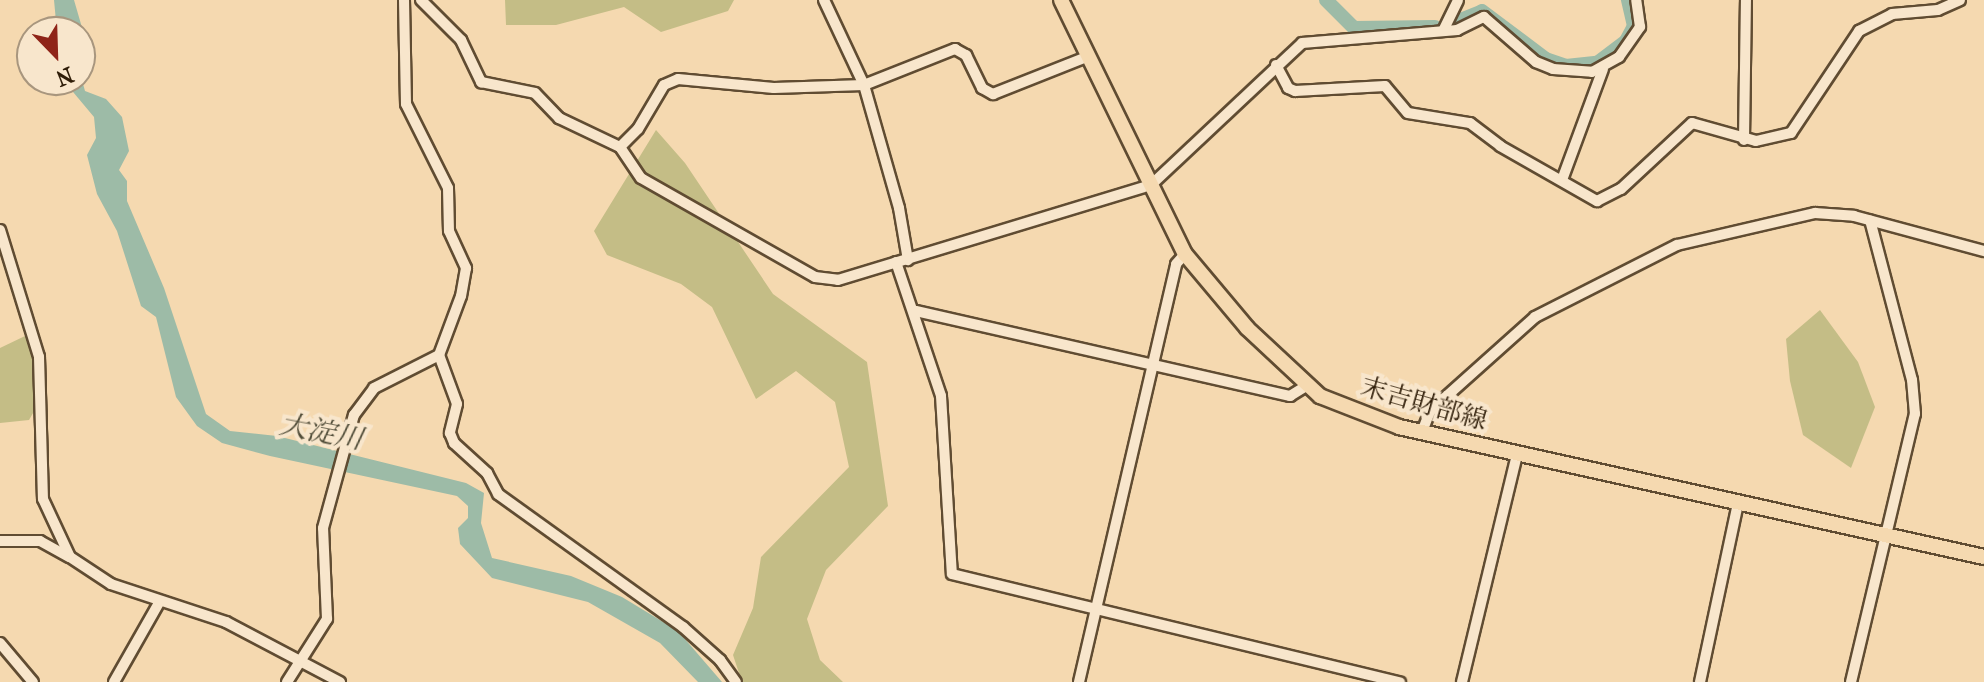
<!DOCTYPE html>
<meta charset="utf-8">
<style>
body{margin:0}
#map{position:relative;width:1984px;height:682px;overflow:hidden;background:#f5d9b0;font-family:"IM FELL French Canon","Noto Serif JP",serif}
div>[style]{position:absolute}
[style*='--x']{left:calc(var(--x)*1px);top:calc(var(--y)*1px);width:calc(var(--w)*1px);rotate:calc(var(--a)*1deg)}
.green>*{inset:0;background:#c4bd86}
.water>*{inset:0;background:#9dbba7}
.river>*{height:14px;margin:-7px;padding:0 7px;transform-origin:7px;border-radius:7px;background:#9dbba7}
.roads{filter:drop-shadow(2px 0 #604c32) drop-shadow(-2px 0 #604c32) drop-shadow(0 2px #604c32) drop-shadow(0 -2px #604c32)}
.minor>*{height:10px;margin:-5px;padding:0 5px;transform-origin:5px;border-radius:5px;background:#f8e6cc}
.major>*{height:14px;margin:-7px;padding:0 7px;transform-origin:7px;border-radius:7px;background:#f5d9b0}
span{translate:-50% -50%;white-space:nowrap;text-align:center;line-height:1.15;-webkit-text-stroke:8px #f8e6cc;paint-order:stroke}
.street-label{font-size:26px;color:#2f1d08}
.water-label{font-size:28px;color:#504c38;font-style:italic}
.north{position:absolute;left:16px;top:16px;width:80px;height:80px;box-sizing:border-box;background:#f8e6cc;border:2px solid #a8967e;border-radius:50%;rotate:157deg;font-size:22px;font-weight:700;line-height:32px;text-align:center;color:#2f1d08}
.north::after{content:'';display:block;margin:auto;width:28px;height:36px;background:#8f2418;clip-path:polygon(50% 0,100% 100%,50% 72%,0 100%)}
</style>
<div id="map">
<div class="green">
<div style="clip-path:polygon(505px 0,734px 0,728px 11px,661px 32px,624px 7px,556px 25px,506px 25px)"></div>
<div style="clip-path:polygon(656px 130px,685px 163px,773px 294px,867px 362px,888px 506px,826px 570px,807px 619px,820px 660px,843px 682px,742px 682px,733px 655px,753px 608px,761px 557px,849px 467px,835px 402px,796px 371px,756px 399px,712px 307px,681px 284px,607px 255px,594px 231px)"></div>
<div style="clip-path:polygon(1820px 310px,1858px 362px,1875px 407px,1851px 468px,1803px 435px,1790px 381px,1786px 339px)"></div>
<div style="clip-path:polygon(25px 336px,34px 362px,36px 408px,29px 420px,0 423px,0 348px)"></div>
</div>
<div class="water">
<div style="clip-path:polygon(54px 0,74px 0,83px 31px,80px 42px,80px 32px,57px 32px)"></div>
<div style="clip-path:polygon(80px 73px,85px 91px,106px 99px,122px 117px,129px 151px,119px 170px,127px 181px,127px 201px,164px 288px,206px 414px,230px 431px,277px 436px,466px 483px,484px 493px,481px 523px,492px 558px,571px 576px,622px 597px,678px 631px,722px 682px,698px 682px,660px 643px,588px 602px,492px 578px,460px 544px,458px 528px,468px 518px,468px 506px,457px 496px,270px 456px,222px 443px,197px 426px,176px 397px,156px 317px,141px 306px,117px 231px,97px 194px,87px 155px,96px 138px,94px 117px,63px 80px,80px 80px)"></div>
</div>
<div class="river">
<div style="--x:1326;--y:0;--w:40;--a:45"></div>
<div style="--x:1354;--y:28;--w:81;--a:-0.7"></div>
<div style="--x:1453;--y:23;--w:31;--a:-22"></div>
<div style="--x:1482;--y:11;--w:80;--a:36.9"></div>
<div style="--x:1546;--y:59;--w:21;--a:19"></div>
<div style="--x:1566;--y:66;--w:31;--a:-6"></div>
<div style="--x:1597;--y:63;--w:36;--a:-37"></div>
<div style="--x:1626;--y:41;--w:17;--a:-62"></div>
<div style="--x:1634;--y:26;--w:27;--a:-103"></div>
</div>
<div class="roads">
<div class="minor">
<div style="--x:404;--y:0;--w:104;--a:88.9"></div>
<div style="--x:406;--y:104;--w:94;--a:63.4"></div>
<div style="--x:448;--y:188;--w:43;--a:88.7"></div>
<div style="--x:449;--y:231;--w:41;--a:65.3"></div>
<div style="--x:466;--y:268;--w:28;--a:100"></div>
<div style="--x:461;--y:296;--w:63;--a:110.4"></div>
<div style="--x:439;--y:355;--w:52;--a:69.8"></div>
<div style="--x:457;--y:404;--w:30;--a:104"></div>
<div style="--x:450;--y:433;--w:11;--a:68"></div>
<div style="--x:454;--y:443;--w:45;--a:42.3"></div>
<div style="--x:487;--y:473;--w:24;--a:62"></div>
<div style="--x:498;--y:494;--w:228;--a:35.7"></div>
<div style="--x:683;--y:627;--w:50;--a:41.7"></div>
<div style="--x:720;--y:660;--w:27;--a:54"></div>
<div style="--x:421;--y:0;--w:57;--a:45"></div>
<div style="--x:461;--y:40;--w:47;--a:64.5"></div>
<div style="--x:481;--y:82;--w:55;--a:11.5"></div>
<div style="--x:535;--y:93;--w:35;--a:46"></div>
<div style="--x:559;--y:118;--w:68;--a:25.4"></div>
<div style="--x:620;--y:147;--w:37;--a:56"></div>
<div style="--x:641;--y:178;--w:200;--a:29.6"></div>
<div style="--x:815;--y:277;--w:23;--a:7"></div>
<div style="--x:838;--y:280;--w:327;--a:-16.9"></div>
<div style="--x:1151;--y:185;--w:207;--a:-43.2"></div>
<div style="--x:1302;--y:43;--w:156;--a:-4.8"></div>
<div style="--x:1457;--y:30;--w:30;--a:-26"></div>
<div style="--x:1484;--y:17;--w:69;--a:40.9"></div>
<div style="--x:1536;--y:62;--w:18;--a:22"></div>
<div style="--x:1553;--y:69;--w:39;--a:4"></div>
<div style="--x:1592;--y:72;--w:31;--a:-29"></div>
<div style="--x:1619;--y:57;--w:37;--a:-55"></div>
<div style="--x:1640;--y:27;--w:27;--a:-98"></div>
<div style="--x:824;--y:0;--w:94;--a:64.8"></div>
<div style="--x:864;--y:85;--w:128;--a:74.1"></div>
<div style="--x:899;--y:208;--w:53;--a:80.2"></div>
<div style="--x:1443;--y:31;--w:34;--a:-64"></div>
<div style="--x:1276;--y:65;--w:26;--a:62"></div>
<div style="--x:1288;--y:88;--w:8;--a:23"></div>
<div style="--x:1295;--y:91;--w:90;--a:-3.2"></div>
<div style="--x:1385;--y:86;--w:35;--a:50"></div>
<div style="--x:1408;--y:113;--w:63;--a:9.2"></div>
<div style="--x:1470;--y:123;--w:38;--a:37"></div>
<div style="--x:1500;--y:146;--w:112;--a:29.6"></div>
<div style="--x:1597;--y:201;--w:27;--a:-27"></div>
<div style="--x:1621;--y:189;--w:97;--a:-42.9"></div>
<div style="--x:1692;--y:123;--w:66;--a:15.7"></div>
<div style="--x:1756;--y:141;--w:36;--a:-13"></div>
<div style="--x:1791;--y:133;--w:123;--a:-56.3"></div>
<div style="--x:1859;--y:31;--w:37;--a:-27"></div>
<div style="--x:1892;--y:14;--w:46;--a:-5"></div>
<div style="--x:1938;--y:10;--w:24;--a:-24"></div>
<div style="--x:1744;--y:140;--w:140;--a:-89.2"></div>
<div style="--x:620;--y:147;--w:25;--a:-45"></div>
<div style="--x:638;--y:129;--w:51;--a:-59.4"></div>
<div style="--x:664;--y:85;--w:15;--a:-23"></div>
<div style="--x:678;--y:79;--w:96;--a:5.4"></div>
<div style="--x:774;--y:88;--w:90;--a:-1.9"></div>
<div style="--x:864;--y:85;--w:98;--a:-21.6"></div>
<div style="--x:955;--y:49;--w:13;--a:29"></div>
<div style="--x:966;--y:55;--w:37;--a:64"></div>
<div style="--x:982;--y:88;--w:13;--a:29"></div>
<div style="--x:993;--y:94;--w:103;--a:-21.6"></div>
<div style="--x:1562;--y:180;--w:118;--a:-69.7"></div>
<div style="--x:0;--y:230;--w:133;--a:72.9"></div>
<div style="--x:39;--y:357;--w:142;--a:88.4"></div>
<div style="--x:43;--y:499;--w:64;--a:65"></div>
<div style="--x:70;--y:557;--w:49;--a:33.4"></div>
<div style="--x:111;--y:584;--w:121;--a:18.3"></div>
<div style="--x:226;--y:622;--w:129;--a:27.8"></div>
<div style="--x:896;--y:262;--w:141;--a:71.4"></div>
<div style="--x:941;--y:396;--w:178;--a:86.5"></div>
<div style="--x:952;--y:574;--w:461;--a:13.6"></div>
<div style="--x:916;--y:311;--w:384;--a:12.8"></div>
<div style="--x:1290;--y:396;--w:19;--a:-32"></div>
<div style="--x:1422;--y:432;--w:22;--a:-69"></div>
<div style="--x:1430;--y:411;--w:141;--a:-41.8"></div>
<div style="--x:1535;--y:317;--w:159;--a:-26.9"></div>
<div style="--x:1677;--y:245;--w:142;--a:-13.1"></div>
<div style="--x:1815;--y:213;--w:39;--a:4"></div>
<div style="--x:1854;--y:216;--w:135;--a:15.1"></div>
<div style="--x:0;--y:541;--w:40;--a:0"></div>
<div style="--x:40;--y:541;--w:33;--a:29"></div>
<div style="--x:0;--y:643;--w:51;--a:49.8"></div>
<div style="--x:114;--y:682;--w:93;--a:-60.4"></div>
<div style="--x:287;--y:682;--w:75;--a:-57.6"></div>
<div style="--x:327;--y:619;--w:91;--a:-92.5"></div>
<div style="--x:323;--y:528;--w:117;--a:-74.7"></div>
<div style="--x:354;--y:415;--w:34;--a:-53"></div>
<div style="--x:374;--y:388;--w:73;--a:-26.9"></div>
<div style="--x:1079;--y:682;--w:429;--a:-76.9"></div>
<div style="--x:1176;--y:264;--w:13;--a:-48"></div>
<div style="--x:1462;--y:682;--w:235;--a:-76.4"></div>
<div style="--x:1700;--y:682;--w:183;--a:-78"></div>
<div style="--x:1851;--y:682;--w:276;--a:-76.6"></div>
<div style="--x:1915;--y:414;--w:34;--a:-95"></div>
<div style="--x:1912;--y:380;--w:165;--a:-104.7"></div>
</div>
<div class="major">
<div style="--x:1061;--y:0;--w:283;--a:64"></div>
<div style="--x:1185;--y:254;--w:97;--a:50"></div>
<div style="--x:1247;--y:328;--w:100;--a:43"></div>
<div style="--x:1320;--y:396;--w:85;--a:21.4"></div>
<div style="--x:1399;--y:427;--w:599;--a:12.53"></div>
</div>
</div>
<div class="street-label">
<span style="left:1424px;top:404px;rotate:16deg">末吉財部線</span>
</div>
<div class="water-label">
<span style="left:321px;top:432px;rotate:11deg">大淀川</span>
</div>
<div class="north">N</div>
</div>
